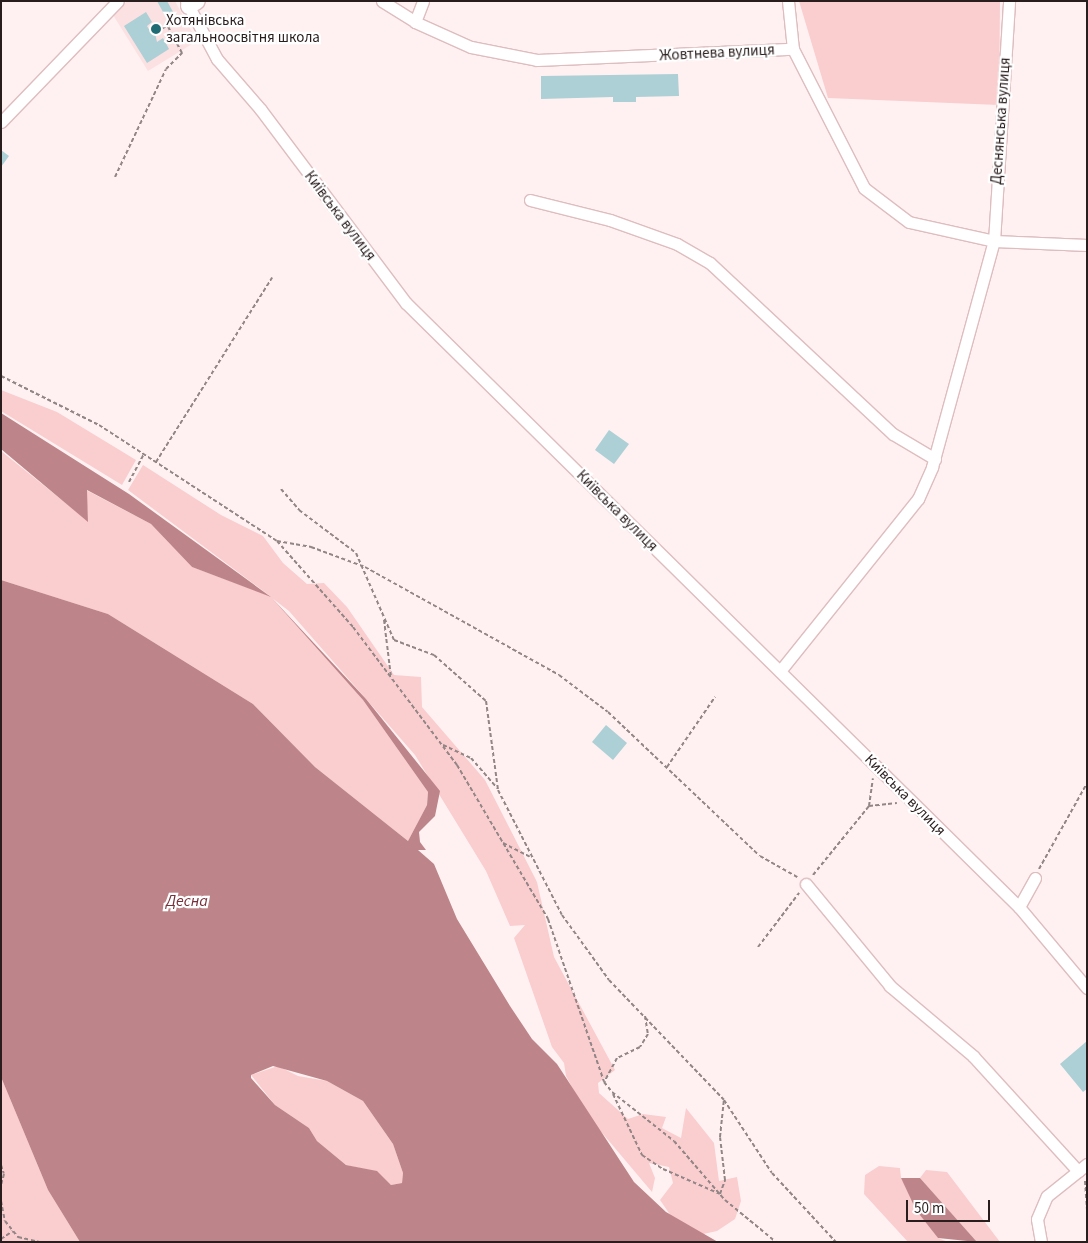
<!DOCTYPE html>
<meta charset="utf-8">
<style>
body{margin:0}
#map{position:relative;width:1088px;height:1243px;overflow:hidden;background:#fff1f1;font-family:"Source Sans 3",sans-serif}
div>[style]{position:absolute}
[style*='--x']{left:calc(var(--x)*1px);top:calc(var(--y)*1px);width:calc(var(--w)*1px);rotate:calc(var(--a)*1deg)}
.built>*{inset:0;background:#fbe1e2}
.green>*{inset:0;background:#facdcf}
.water>*{inset:0;background:#bd8589}
.building>*{inset:0;background:#acd0d5}
.path>*{height:2px;margin-top:-1px;transform-origin:0;background:repeating-linear-gradient(90deg,#928585 0 4px,transparent 0 6.5px)}
.roads{filter:drop-shadow(1px 0 #debdbf) drop-shadow(-1px 0 #debdbf) drop-shadow(0 1px #debdbf) drop-shadow(0 -1px #debdbf)}
.street>*{height:11px;margin:-5.5px;padding:0 5.5px;transform-origin:5.5px;border-radius:5.5px;background:#fff}
.secondary>*{height:16px;margin:-8px;padding:0 8px;transform-origin:8px;border-radius:8px;background:#fff}
.dots>*{width:14px;height:14px;translate:-50% -50%;box-sizing:border-box;border:2px solid #fff;border-radius:50%}
span{translate:-50% -50%;white-space:nowrap;text-align:center;line-height:1.15;-webkit-text-stroke:4.5px #fff;paint-order:stroke}
.poi-label{font-size:15px;color:#291d1e}
.left{translate:0 -50%;text-align:left}
.street-label{font-size:15px;color:#291d1e}
.water-label{font-size:16px;color:#76303a;font-style:italic}
.frame{position:absolute;inset:0;border:2px solid #291d1e;pointer-events:none}
.scale{position:absolute;left:906px;top:1200px;width:84px;height:22px;box-sizing:border-box;border:2px solid #291d1e;border-top:0;padding-left:6px;font-size:15px;line-height:18px;white-space:nowrap;color:#291d1e;-webkit-text-stroke:4px #fff;paint-order:stroke}
</style>
<div id="map">
<div class="built">
<div style="clip-path:polygon(127px 1px,175px 1px,197px 41px,148px 71px,113px 15px)"></div>
</div>
<div class="green">
<div style="clip-path:polygon(799px 1px,1000px 1px,999px 105px,828px 98px)"></div>
<div style="clip-path:polygon(1px 390px,57px 412px,136px 460px,122px 485px,1px 411px)"></div>
<div style="clip-path:polygon(1px 451px,88px 521px,86px 490px,151px 524px,192px 567px,270px 596px,128px 490px,143px 465px,221px 515px,263px 536px,283px 563px,307px 584px,324px 583px,347px 607px,394px 675px,421px 677px,422px 707px,485px 780px,537px 882px,554px 957px,615px 1070px,598px 1083px,599px 1093px,628px 1119px,643px 1114px,666px 1117px,662px 1128px,681px 1138px,686px 1108px,714px 1143px,719px 1181px,737px 1177px,741px 1201px,735px 1219px,717px 1231px,694px 1236px,673px 1219px,660px 1200px,673px 1183px,669px 1167px,649px 1163px,655px 1178px,652px 1192px,587px 1115px,566px 1076px,564px 1063px,552px 1047px,514px 938px,525px 925px,510px 926px,486px 871px,415px 755px,289px 611px,272px 598px,363px 700px,428px 792px,427px 805px,408px 841px,315px 767px,253px 704px,108px 614px,1px 580px)"></div>
<div style="clip-path:polygon(278px 1066px,298px 1076px,327px 1081px,363px 1101px,393px 1144px,403px 1173px,402px 1183px,391px 1185px,369px 1170px,346px 1165px,317px 1141px,309px 1128px,275px 1105px,251px 1075px)"></div>
<div style="clip-path:polygon(1px 1077px,48px 1190px,80px 1242px,1px 1242px)"></div>
<div style="clip-path:polygon(879px 1166px,900px 1168px,901px 1178px,938px 1238px,948px 1242px,908px 1242px,864px 1194px,865px 1175px)"></div>
<div style="clip-path:polygon(926px 1170px,947px 1172px,1000px 1242px,977px 1242px,920px 1178px)"></div>
</div>
<div class="water">
<div style="clip-path:polygon(evenodd,1px 413px,129px 494px,271px 597px,366px 699px,440px 791px,435px 816px,419px 832px,420px 842px,426px 850px,418px 850px,434px 864px,457px 919px,510px 1006px,532px 1039px,557px 1064px,634px 1182px,666px 1212px,718px 1242px,80px 1242px,48px 1190px,1px 1077px,1px 580px,108px 614px,253px 704px,315px 767px,408px 841px,427px 805px,428px 792px,363px 700px,271px 597px,192px 567px,151px 524px,87px 490px,88px 522px,1px 449px,1px 413px,273px 1066px,327px 1081px,363px 1101px,393px 1144px,403px 1173px,402px 1183px,391px 1185px,377px 1171px,346px 1165px,317px 1141px,309px 1128px,275px 1105px,251px 1078px,251px 1075px,273px 1066px)"></div>
<div style="clip-path:polygon(901px 1178px,920px 1178px,977px 1242px,938px 1238px,916px 1210px)"></div>
</div>
<div class="building">
<div style="clip-path:polygon(157px 1px,167px 1px,177px 19px,169px 23px)"></div>
<div style="clip-path:polygon(146px 12px,152px 22px,147px 26px,150px 31px,154px 29px,157px 42px,163px 38px,169px 49px,147px 63px,124px 26px)"></div>
<div style="clip-path:polygon(678px 74px,679px 96px,636px 97px,636px 102px,613px 102px,613px 97px,541px 99px,541px 76px)"></div>
<div style="clip-path:polygon(1px 150px,9px 156px,1px 167px)"></div>
<div style="clip-path:polygon(609px 430px,629px 444px,614px 464px,595px 450px)"></div>
<div style="clip-path:polygon(606px 725px,627px 743px,613px 760px,592px 742px)"></div>
<div style="clip-path:polygon(1087px 1041px,1087px 1089px,1083px 1092px,1060px 1064px)"></div>
</div>
<div class="path">
<div style="--x:156;--y:32;--w:29;--a:-29"></div>
<div style="--x:115;--y:177;--w:119;--a:-64.7"></div>
<div style="--x:166;--y:69;--w:23;--a:-45"></div>
<div style="--x:182;--y:53;--w:32;--a:-118"></div>
<div style="--x:1;--y:376;--w:110;--a:26.6"></div>
<div style="--x:99;--y:425;--w:212;--a:33.1"></div>
<div style="--x:277;--y:541;--w:115;--a:48.5"></div>
<div style="--x:353;--y:627;--w:173;--a:53"></div>
<div style="--x:457;--y:765;--w:179;--a:59.4"></div>
<div style="--x:548;--y:919;--w:172;--a:71"></div>
<div style="--x:156;--y:462;--w:218;--a:-57.8"></div>
<div style="--x:129;--y:482;--w:32;--a:-62"></div>
<div style="--x:281;--y:489;--w:28;--a:49"></div>
<div style="--x:299;--y:510;--w:71;--a:37"></div>
<div style="--x:356;--y:553;--w:95;--a:66.4"></div>
<div style="--x:394;--y:640;--w:43;--a:20.6"></div>
<div style="--x:434;--y:655;--w:69;--a:41.5"></div>
<div style="--x:486;--y:701;--w:90;--a:82.3"></div>
<div style="--x:498;--y:790;--w:140;--a:62.9"></div>
<div style="--x:562;--y:915;--w:80;--a:54.1"></div>
<div style="--x:609;--y:980;--w:166;--a:46.2"></div>
<div style="--x:724;--y:1100;--w:87;--a:56.7"></div>
<div style="--x:772;--y:1173;--w:94;--a:47.2"></div>
<div style="--x:277;--y:541;--w:35;--a:10"></div>
<div style="--x:311;--y:547;--w:58;--a:20.3"></div>
<div style="--x:365;--y:567;--w:222;--a:29.1"></div>
<div style="--x:559;--y:675;--w:61;--a:37.1"></div>
<div style="--x:608;--y:712;--w:209;--a:43.5"></div>
<div style="--x:760;--y:856;--w:43;--a:29.6"></div>
<div style="--x:384;--y:620;--w:57;--a:83"></div>
<div style="--x:443;--y:745;--w:31;--a:25"></div>
<div style="--x:471;--y:758;--w:40;--a:49"></div>
<div style="--x:667;--y:767;--w:85;--a:-55.6"></div>
<div style="--x:869;--y:806;--w:28;--a:-82"></div>
<div style="--x:503;--y:843;--w:30;--a:27"></div>
<div style="--x:1039;--y:869;--w:98;--a:-60.8"></div>
<div style="--x:813;--y:875;--w:89;--a:-50.9"></div>
<div style="--x:869;--y:806;--w:28;--a:-6"></div>
<div style="--x:758;--y:947;--w:68;--a:-52.8"></div>
<div style="--x:645;--y:1016;--w:18;--a:81"></div>
<div style="--x:648;--y:1034;--w:15;--a:122"></div>
<div style="--x:640;--y:1047;--w:25;--a:154"></div>
<div style="--x:617;--y:1058;--w:27;--a:118"></div>
<div style="--x:604;--y:1082;--w:13;--a:51"></div>
<div style="--x:612;--y:1092;--w:79;--a:38.3"></div>
<div style="--x:674;--y:1141;--w:78;--a:49.2"></div>
<div style="--x:725;--y:1200;--w:66;--a:39.5"></div>
<div style="--x:613;--y:1094;--w:68;--a:64.6"></div>
<div style="--x:642;--y:1155;--w:25;--a:34"></div>
<div style="--x:663;--y:1169;--w:62;--a:23.7"></div>
<div style="--x:720;--y:1194;--w:15;--a:-70"></div>
<div style="--x:725;--y:1180;--w:43;--a:-96.6"></div>
<div style="--x:720;--y:1137;--w:37;--a:-84"></div>
<div style="--x:1;--y:1165;--w:9;--a:72"></div>
<div style="--x:4;--y:1174;--w:11;--a:105"></div>
<div style="--x:1085;--y:1181;--w:29;--a:86"></div>
<div style="--x:1;--y:1201;--w:20;--a:79"></div>
<div style="--x:5;--y:1221;--w:21;--a:51"></div>
<div style="--x:18;--y:1237;--w:23;--a:13"></div>
<div style="--x:1;--y:1239;--w:14;--a:-34"></div>
</div>
<div class="roads">
<div class="street">
<div style="--x:186;--y:1;--w:66;--a:61.9"></div>
<div style="--x:217;--y:59;--w:67;--a:49.2"></div>
<div style="--x:261;--y:110;--w:241;--a:53.1"></div>
<div style="--x:406;--y:303;--w:861;--a:44.58"></div>
<div style="--x:1019;--y:907;--w:106;--a:50"></div>
<div style="--x:382;--y:1;--w:39;--a:32"></div>
<div style="--x:415;--y:22;--w:61;--a:24.1"></div>
<div style="--x:471;--y:47;--w:67;--a:11.1"></div>
<div style="--x:537;--y:60;--w:256;--a:-2.5"></div>
<div style="--x:788;--y:1;--w:48;--a:84.1"></div>
<div style="--x:793;--y:49;--w:156;--a:62.9"></div>
<div style="--x:864;--y:188;--w:56;--a:37.1"></div>
<div style="--x:909;--y:222;--w:87;--a:12.6"></div>
<div style="--x:994;--y:241;--w:93;--a:2.5"></div>
<div style="--x:415;--y:22;--w:22;--a:-69"></div>
<div style="--x:1;--y:122;--w:168;--a:-46"></div>
<div style="--x:530;--y:200;--w:82;--a:14"></div>
<div style="--x:610;--y:220;--w:71;--a:19.7"></div>
<div style="--x:677;--y:244;--w:38;--a:30"></div>
<div style="--x:710;--y:263;--w:250;--a:43.1"></div>
<div style="--x:893;--y:434;--w:49;--a:30.8"></div>
<div style="--x:780;--y:671;--w:221;--a:-51.3"></div>
<div style="--x:918;--y:499;--w:35;--a:-66"></div>
<div style="--x:932;--y:467;--w:234;--a:-74.7"></div>
<div style="--x:994;--y:241;--w:240;--a:-86.4"></div>
<div style="--x:806;--y:884;--w:132;--a:50.5"></div>
<div style="--x:890;--y:986;--w:109;--a:40.1"></div>
<div style="--x:973;--y:1056;--w:156;--a:47.6"></div>
<div style="--x:1019;--y:907;--w:33;--a:-61"></div>
<div style="--x:1041;--y:1242;--w:23;--a:-100"></div>
<div style="--x:1037;--y:1219;--w:25;--a:-67"></div>
<div style="--x:1047;--y:1196;--w:51;--a:-38.7"></div>
</div>
<div class="secondary">
<div style="--x:189;--y:6;--w:9;--a:-32"></div>
</div>
</div>
<div class="dots">
<div style="left:156px;top:29px;background:#216c74"></div>
</div>
<div class="poi-label">
<span class="left" style="left:166px;top:29px">Хотянівська<br>загальноосвітня школа</span>
</div>
<div class="street-label">
<span style="left:717px;top:53px;rotate:-3deg">Жовтнева вулиця</span>
<span style="left:1001px;top:121px;rotate:-86deg">Деснянська вулиця</span>
<span style="left:340px;top:216px;rotate:53deg">Київська вулиця</span>
<span style="left:617px;top:511px;rotate:45deg">Київська вулиця</span>
<span style="left:905px;top:795px;rotate:45deg">Київська вулиця</span>
</div>
<div class="water-label">
<span style="left:187px;top:901px">Десна</span>
</div>
<div class="frame"></div>
<div class="scale">50 m</div>
</div>
